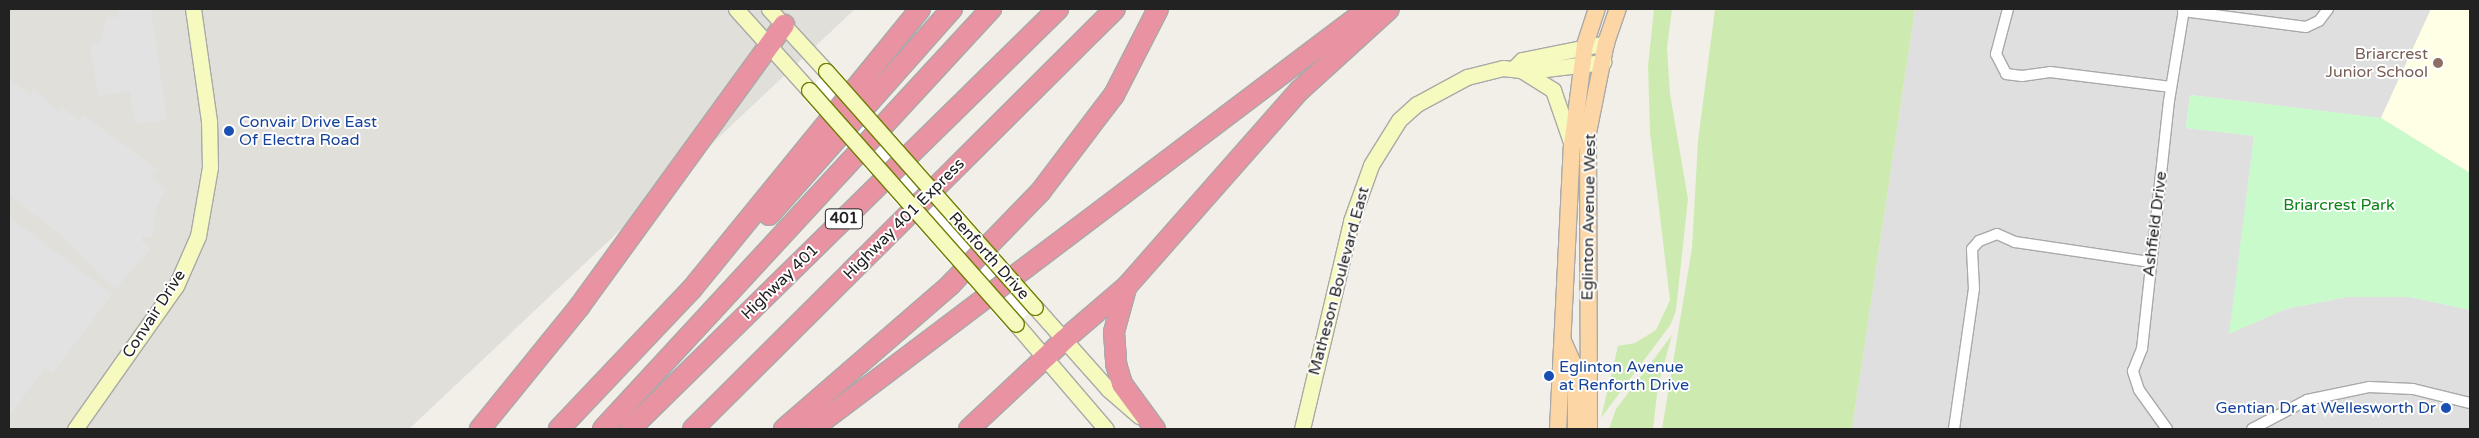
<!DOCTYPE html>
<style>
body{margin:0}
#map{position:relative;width:2479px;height:438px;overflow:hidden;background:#f2efe9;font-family:"Varela Round",sans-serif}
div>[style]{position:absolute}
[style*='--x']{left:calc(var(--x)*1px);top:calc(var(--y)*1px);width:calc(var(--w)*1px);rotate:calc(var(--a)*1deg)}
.residential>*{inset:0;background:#e0dfdf}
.education>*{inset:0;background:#ffffe5}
.airport>*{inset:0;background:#e1dfda}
.grass>*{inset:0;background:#cdebb0}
.park>*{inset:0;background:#c8facc}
.parking>*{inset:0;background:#e2e2e2}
.pier>*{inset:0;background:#fff}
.roads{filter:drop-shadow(1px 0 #a9a9a9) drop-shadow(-1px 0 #a9a9a9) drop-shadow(0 1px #a9a9a9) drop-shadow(0 -1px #a9a9a9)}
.street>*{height:10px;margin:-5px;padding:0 5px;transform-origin:5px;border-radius:5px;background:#fff}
.secondary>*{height:15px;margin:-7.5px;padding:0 7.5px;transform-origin:7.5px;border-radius:7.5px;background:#f7fabf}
.primary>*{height:16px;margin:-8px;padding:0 8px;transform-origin:8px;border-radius:8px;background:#fcd6a4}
.highway>*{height:20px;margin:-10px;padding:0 10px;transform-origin:10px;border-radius:10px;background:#e892a2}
.bridges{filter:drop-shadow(1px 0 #707d05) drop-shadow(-1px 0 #707d05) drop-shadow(0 1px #707d05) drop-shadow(0 -1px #707d05)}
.secondary-bridge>*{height:15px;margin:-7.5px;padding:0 7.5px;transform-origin:7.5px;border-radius:7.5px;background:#f7fabf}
.dots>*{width:14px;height:14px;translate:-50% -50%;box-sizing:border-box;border:2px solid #fff;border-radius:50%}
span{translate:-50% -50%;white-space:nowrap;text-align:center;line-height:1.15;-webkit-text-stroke:4px #fff;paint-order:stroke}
.shield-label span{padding:1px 4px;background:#fff;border:1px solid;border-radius:4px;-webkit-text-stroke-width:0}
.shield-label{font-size:15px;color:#222;font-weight:700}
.education-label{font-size:16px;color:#785e54}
.right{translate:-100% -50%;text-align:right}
.transit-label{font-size:16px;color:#164399}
.left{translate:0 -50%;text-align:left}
.park-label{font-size:16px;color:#0c8416}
.street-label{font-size:16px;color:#222}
.frame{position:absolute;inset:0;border:10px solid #222;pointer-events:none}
</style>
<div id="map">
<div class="residential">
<div style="clip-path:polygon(1915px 9px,2431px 9px,2381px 118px,2190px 95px,2186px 128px,2254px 136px,2230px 333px,2286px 309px,2347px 297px,2410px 297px,2470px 310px,2470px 429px,1852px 429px)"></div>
</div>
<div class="education">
<div style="clip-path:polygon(2431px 9px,2470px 9px,2470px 173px,2381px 118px)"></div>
</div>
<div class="airport">
<div style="clip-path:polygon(9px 9px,855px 9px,409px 429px,9px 429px)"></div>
</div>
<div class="grass">
<div style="clip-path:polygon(1654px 9px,1672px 9px,1667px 48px,1670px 94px,1688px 199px,1676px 310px,1671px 324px,1601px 418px,1618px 346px,1635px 343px,1656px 330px,1670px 300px,1650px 133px,1648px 66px)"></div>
<div style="clip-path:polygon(1715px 9px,1915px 9px,1852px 429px,1662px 429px,1692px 248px,1698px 141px)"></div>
<div style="clip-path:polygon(1672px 335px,1658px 386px,1653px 429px,1609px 429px,1616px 409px)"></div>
</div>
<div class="park">
<div style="clip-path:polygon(2190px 95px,2381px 118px,2470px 173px,2470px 310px,2410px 297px,2347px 297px,2286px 309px,2229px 334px,2254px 136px,2186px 128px)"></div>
</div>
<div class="parking">
<div style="clip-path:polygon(117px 9px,151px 9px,167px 120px,135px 124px,130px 91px,98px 96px,90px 44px,100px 42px,108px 17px,119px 17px)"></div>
<div style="clip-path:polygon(9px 79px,30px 95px,34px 89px,58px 111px,62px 107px,79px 121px,83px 115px,157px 169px,152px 177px,165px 189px,156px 209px,152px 238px,142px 236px,142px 242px,151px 248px,115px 290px,61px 235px,9px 195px)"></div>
<div style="clip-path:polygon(9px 217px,112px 294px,53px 373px,45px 368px,9px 416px)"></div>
</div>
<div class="pier">
<div style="clip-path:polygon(832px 63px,1042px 301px,1009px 331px,803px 98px)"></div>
</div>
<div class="roads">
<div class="street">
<div style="--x:2008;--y:9;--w:47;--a:104.9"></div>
<div style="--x:1996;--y:54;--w:22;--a:63"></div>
<div style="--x:2006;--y:74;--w:16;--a:7"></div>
<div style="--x:2022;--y:76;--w:28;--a:-8"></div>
<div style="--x:2050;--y:72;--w:122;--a:7.1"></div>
<div style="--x:2183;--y:11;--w:124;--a:7.4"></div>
<div style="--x:2306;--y:27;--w:14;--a:-25"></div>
<div style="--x:2319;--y:21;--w:15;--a:-53"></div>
<div style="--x:1954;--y:429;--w:141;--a:-81.9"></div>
<div style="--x:1974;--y:289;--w:40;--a:-92.9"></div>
<div style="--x:1972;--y:249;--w:11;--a:-49"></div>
<div style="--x:1979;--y:241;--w:19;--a:-21"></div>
<div style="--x:1997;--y:234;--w:20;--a:24"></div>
<div style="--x:2015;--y:242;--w:136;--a:8.4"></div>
<div style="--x:2167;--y:429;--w:48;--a:-125.7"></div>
<div style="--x:2139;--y:390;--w:20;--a:-108"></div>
<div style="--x:2133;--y:371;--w:24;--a:-68"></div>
<div style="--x:2142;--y:349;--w:249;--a:-83.8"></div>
<div style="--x:2169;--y:101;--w:93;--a:-80.7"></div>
<div style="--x:2252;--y:429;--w:62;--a:-27.8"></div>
<div style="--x:2307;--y:400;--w:63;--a:-11.8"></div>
<div style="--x:2369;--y:387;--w:44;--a:2.6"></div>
<div style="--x:2413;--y:389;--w:59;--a:13.8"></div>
</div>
<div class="secondary">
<div style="--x:736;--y:9;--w:109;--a:48"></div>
<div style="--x:769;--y:9;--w:84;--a:47.4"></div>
<div style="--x:1515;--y:67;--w:10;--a:-45"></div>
<div style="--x:1522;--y:60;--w:86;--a:-11.4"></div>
<div style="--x:1521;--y:70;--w:38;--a:32"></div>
<div style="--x:1553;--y:90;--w:58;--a:70.9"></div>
<div style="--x:1035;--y:307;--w:110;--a:48.3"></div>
<div style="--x:1108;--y:389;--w:41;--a:41.1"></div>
<div style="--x:1016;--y:324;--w:138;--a:49.4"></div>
<div style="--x:75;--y:429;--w:175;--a:-54.8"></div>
<div style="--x:176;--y:286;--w:55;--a:-66.3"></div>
<div style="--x:198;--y:236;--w:70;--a:-80.1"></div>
<div style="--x:210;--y:167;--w:46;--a:-91.2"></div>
<div style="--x:209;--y:121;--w:113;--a:-98.1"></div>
<div style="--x:1302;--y:429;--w:214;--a:-76.7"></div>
<div style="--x:1351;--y:221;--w:59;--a:-70.3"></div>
<div style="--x:1371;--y:165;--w:53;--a:-58.1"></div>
<div style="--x:1399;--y:120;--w:24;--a:-42"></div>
<div style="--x:1417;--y:104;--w:57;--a:-28.4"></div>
<div style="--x:1467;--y:77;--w:37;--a:-14"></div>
<div style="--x:1503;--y:68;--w:26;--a:7"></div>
<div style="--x:1529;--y:71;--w:75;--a:-6.9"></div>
</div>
<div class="primary">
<div style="--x:1563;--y:341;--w:32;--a:66"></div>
<div style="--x:1576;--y:370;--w:59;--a:90"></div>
<div style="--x:1558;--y:429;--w:283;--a:-87.2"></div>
<div style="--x:1572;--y:146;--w:102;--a:-82.7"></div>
<div style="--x:1585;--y:45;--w:38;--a:-72"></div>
<div style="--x:1589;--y:429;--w:296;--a:-90.2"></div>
<div style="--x:1588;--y:133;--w:92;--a:-78.7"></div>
<div style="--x:1606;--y:43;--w:36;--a:-71"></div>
</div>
<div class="highway">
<div style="--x:769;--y:215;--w:276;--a:-48.4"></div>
<div style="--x:1126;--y:288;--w:46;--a:105.3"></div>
<div style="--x:1114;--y:332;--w:32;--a:86"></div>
<div style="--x:1116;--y:364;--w:21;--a:73"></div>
<div style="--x:1122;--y:384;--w:56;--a:53.7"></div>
<div style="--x:480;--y:429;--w:157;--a:-50.9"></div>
<div style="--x:579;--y:307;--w:349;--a:-54"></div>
<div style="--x:559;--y:429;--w:192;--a:-46.5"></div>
<div style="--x:691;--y:290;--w:362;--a:-50.8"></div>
<div style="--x:603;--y:429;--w:572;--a:-47.27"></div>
<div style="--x:630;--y:429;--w:600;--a:-44.46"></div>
<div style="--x:693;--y:429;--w:595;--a:-44.86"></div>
<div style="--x:784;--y:429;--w:220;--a:-40.9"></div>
<div style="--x:950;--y:285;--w:131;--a:-45.9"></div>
<div style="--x:1041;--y:191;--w:121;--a:-52.8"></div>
<div style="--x:1114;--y:95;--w:97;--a:-62.9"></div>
<div style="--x:812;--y:429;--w:697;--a:-37.07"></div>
<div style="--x:969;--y:429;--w:130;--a:-43.1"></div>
<div style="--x:1064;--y:340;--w:83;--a:-40.6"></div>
<div style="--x:1127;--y:286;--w:261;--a:-48.6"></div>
<div style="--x:1300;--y:90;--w:120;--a:-42.3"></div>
</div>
</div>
<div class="bridges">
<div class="secondary-bridge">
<div style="--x:826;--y:71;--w:315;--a:48.5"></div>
<div style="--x:809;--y:90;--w:312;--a:48.5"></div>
</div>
</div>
<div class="dots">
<div style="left:2438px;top:63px;background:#8d6e63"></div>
<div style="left:229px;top:131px;background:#1a4fb4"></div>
<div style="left:1549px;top:376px;background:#1a4fb4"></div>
<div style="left:2446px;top:408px;background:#1a4fb4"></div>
</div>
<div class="shield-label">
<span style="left:844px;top:219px">401</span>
</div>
<div class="education-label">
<span class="right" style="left:2428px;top:63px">Briarcrest<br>Junior School</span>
</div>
<div class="transit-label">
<span class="left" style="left:239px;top:131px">Convair Drive East<br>Of Electra Road</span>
<span class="left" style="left:1559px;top:376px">Eglinton Avenue<br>at Renforth Drive</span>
<span class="right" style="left:2436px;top:408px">Gentian Dr at Wellesworth Dr</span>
</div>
<div class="park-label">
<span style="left:2339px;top:205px">Briarcrest Park</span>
</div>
<div class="street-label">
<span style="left:1589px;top:217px;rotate:-89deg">Eglinton Avenue West</span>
<span style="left:904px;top:219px;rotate:-45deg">Highway 401 Express</span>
<span style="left:2155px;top:224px;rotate:-83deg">Ashfield Drive</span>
<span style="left:989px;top:256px;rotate:48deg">Renforth Drive</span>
<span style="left:1339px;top:281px;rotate:-75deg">Matheson Boulevard East</span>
<span style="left:780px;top:282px;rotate:-44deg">Highway 401</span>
<span style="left:154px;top:314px;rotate:-57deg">Convair Drive</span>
</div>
<div class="frame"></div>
</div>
